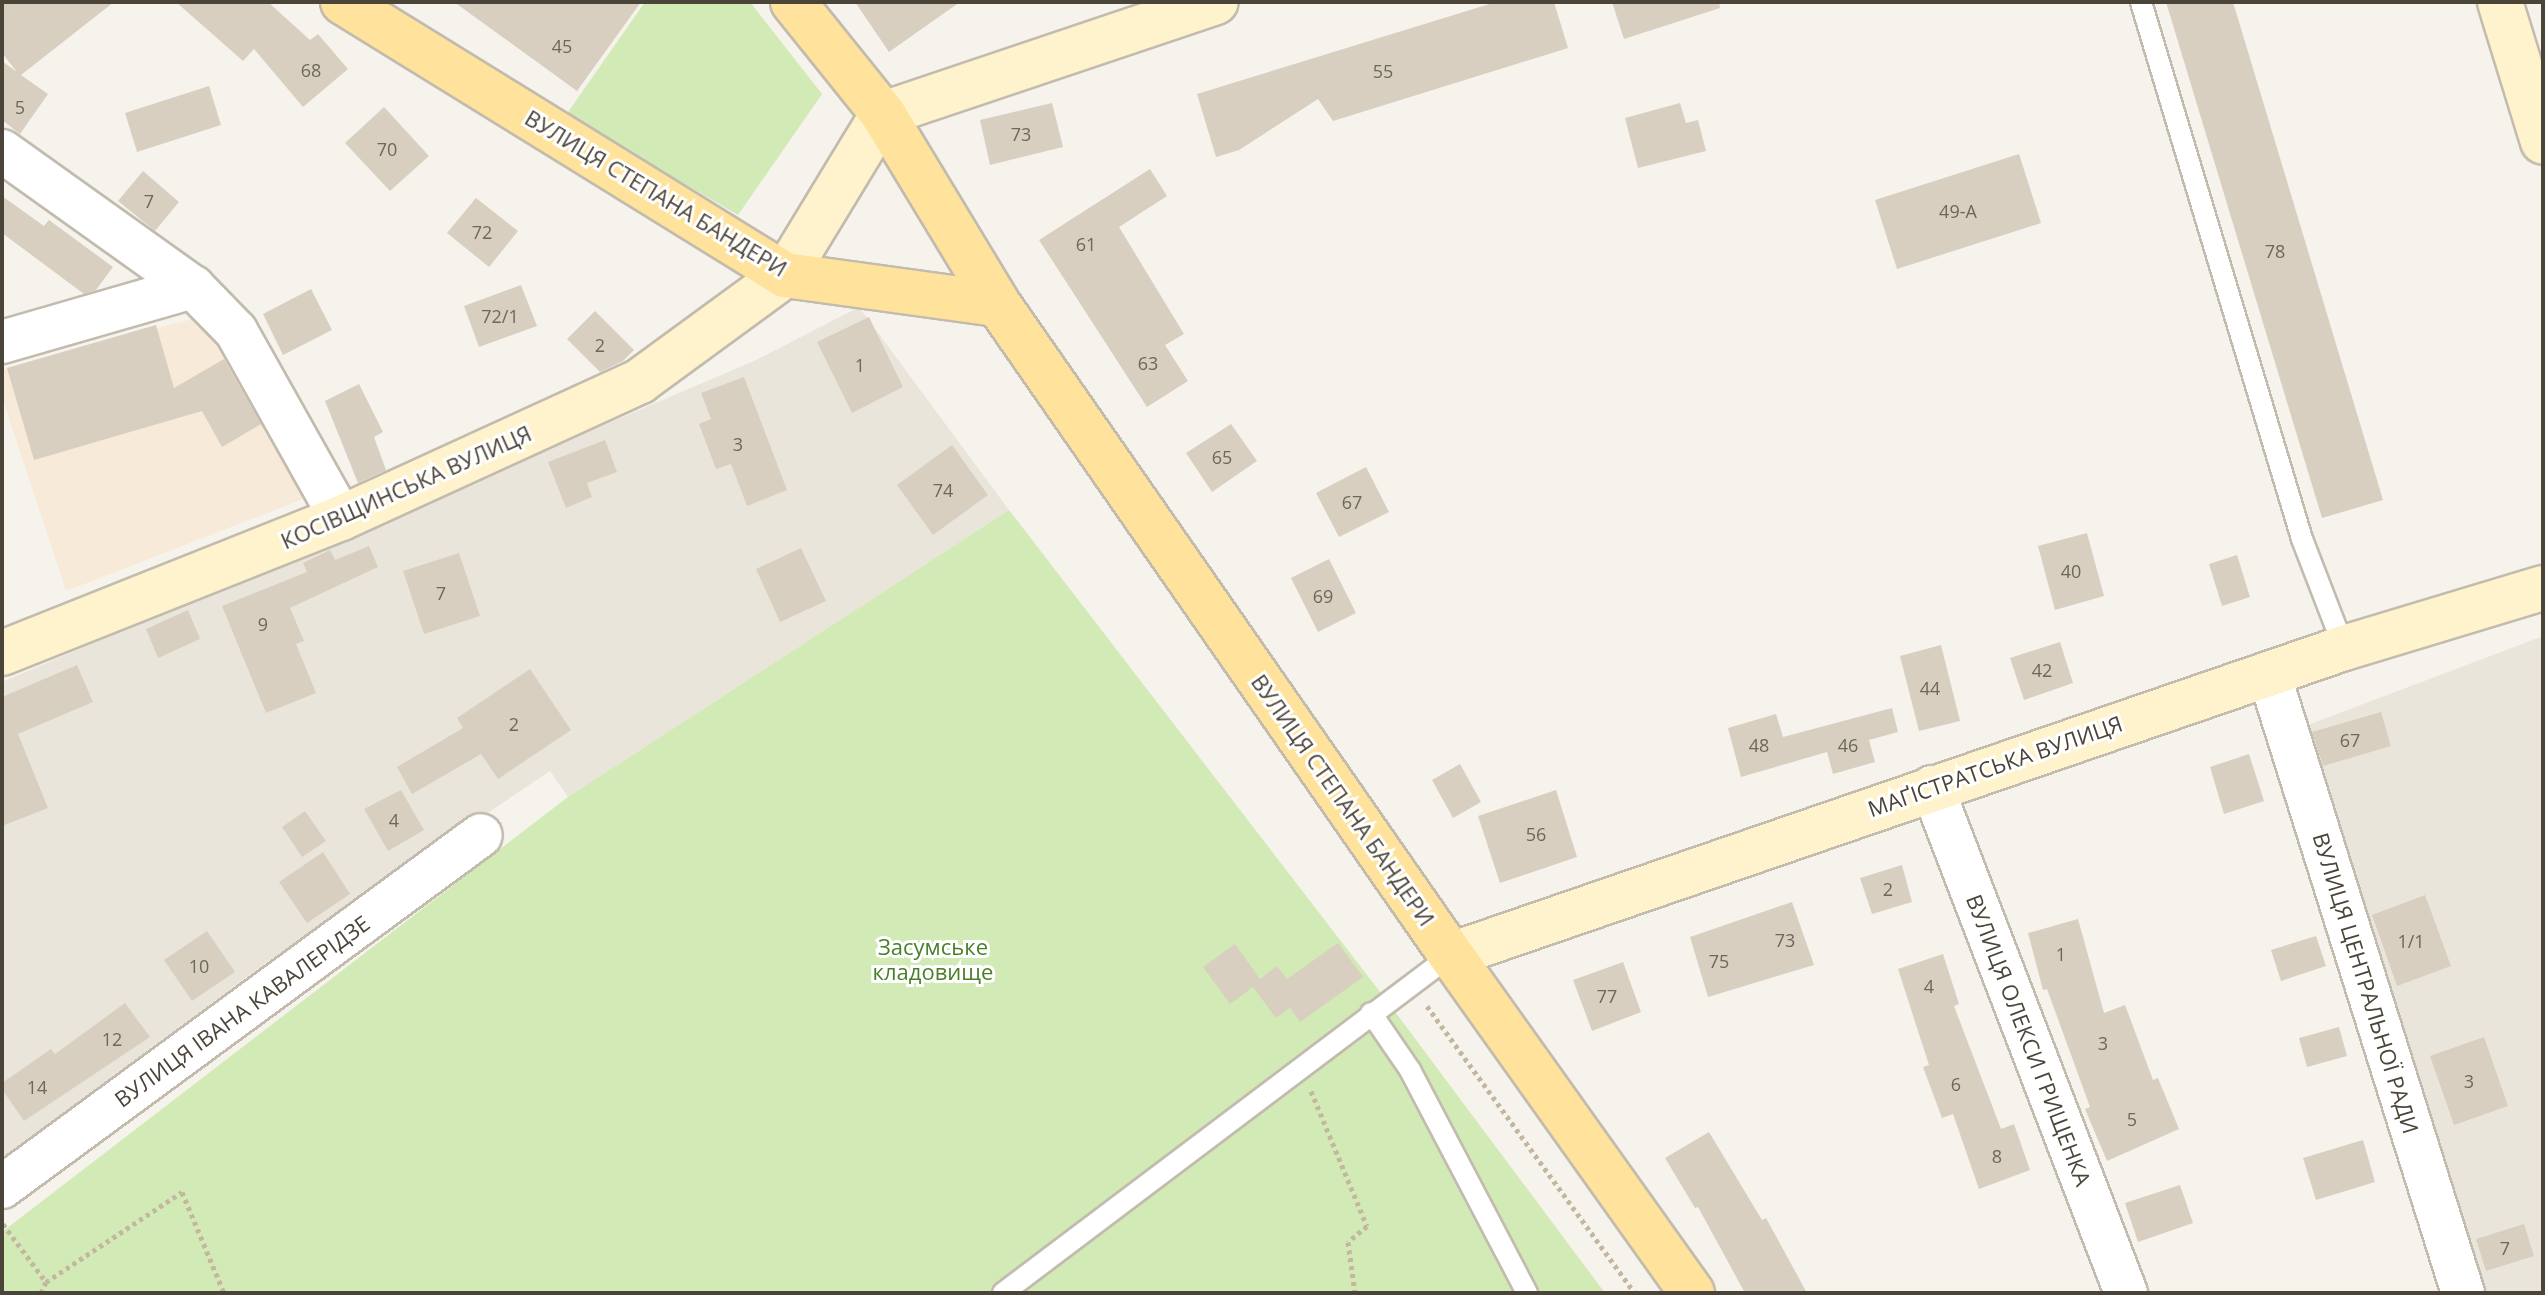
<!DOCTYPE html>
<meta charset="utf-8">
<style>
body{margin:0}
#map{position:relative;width:2545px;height:1295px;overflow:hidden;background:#f6f3ec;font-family:"Open Sans",sans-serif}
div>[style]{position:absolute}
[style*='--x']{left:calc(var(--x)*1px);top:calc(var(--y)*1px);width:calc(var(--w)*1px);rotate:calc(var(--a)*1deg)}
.residential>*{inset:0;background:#eae5da}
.commercial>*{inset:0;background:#f7ead8}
.green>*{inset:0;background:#d2eab5}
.building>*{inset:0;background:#d8cfc1}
.path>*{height:5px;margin-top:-2.5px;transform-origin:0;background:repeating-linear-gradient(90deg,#c4b79f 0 4px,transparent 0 8px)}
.roads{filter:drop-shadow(2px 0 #c2bbae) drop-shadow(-2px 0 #c2bbae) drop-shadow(0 2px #c2bbae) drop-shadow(0 -2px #c2bbae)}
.lane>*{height:20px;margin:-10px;padding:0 10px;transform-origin:10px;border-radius:10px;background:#fff}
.street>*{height:42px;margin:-21px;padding:0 21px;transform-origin:21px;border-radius:21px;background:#fff}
.secondary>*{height:44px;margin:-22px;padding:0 22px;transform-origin:22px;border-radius:22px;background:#fff3cd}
.primary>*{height:44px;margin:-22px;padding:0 22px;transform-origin:22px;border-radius:22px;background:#ffe39c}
span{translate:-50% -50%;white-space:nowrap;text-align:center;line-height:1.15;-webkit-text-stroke:6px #fff;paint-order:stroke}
.number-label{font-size:18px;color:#6e675b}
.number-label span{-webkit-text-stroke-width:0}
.street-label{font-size:22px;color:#4b4439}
.park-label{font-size:22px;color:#4a7f2a}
.frame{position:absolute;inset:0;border:4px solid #4b4439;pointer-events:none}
</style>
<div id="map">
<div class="residential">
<div style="clip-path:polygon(859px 307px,1009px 510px,568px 797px,550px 771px,267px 962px,2px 1158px,2px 682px,754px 361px)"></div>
<div style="clip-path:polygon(2543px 636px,2543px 1293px,2485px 1293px,2305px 726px)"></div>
</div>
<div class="commercial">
<div style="clip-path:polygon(200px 317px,308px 497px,66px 591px,2px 397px,2px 370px)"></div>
</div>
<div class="green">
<div style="clip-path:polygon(645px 2px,750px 2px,822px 94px,738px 215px,566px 115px)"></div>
<div style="clip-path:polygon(1009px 510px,1387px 1001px,1605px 1293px,2px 1293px,2px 1232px,568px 797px)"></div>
</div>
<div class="building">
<div style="clip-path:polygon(2px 2px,114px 2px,21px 75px,48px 94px,20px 134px,2px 120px,2px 61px,17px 72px,2px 53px)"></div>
<div style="clip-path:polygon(176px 2px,268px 2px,310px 40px,318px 34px,348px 69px,303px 107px,254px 49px,243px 61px)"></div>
<div style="clip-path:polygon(454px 2px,641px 2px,577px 91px)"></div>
<div style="clip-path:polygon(855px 2px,960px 2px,889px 52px)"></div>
<div style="clip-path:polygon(1496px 2px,1554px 2px,1568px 48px,1333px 121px,1318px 99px,1239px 150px,1216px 157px,1197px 94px)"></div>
<div style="clip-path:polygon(1612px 2px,1719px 2px,1720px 8px,1624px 39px)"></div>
<div style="clip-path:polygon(2166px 2px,2233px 2px,2383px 500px,2322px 518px)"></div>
<div style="clip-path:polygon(209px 86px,221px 125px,137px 152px,125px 113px)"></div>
<div style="clip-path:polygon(1052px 103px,1063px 147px,990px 165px,980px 120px)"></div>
<div style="clip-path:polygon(1680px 103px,1686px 123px,1698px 120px,1706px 151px,1638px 168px,1625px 118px)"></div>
<div style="clip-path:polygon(384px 107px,429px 156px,390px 191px,345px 143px)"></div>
<div style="clip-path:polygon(2019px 154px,2041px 223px,1897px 269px,1875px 200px)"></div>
<div style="clip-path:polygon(1150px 169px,1167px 196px,1119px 227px,1184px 334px,1165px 345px,1188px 381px,1147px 407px,1039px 240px)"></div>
<div style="clip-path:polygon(143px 171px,179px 202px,155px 231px,118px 201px)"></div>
<div style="clip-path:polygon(2px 196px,44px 226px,49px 220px,113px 267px,96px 290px,84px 294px,2px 233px)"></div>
<div style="clip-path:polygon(476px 198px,518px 231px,489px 267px,447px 233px)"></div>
<div style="clip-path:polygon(521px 285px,537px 326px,479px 347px,464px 306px)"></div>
<div style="clip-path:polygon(311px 289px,332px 330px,283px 355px,263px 314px)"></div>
<div style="clip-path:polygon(595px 311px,634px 350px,623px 361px,600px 372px,567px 339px)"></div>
<div style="clip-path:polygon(869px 317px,903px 387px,852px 413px,817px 342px)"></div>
<div style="clip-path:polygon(156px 325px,174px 388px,224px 359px,261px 424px,222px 447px,202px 411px,34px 460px,7px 368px)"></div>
<div style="clip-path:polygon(744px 377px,787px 490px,747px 506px,731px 464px,716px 469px,699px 424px,711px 419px,701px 393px)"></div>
<div style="clip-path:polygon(359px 384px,383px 432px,374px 437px,386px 470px,358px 483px,325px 401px)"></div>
<div style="clip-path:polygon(1231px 424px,1257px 461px,1212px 492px,1186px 453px)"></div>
<div style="clip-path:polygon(605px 440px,617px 472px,587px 483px,592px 497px,566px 508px,548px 462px)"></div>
<div style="clip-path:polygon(952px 445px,988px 495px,933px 535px,897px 485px)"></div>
<div style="clip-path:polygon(1366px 467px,1389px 512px,1339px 537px,1316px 493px)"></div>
<div style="clip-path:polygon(2087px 533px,2104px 596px,2055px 610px,2038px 546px)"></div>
<div style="clip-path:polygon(369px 546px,378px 567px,290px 608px,304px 641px,296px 644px,316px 693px,266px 713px,222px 606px,307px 572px,303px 563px,330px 550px,335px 560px)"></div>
<div style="clip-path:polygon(801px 548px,826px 601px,780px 622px,756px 569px)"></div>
<div style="clip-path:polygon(459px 553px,480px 616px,424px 634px,403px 571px)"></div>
<div style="clip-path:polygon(2237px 555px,2250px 597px,2222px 606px,2209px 564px)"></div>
<div style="clip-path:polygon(1329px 559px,1356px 613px,1318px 632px,1291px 578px)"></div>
<div style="clip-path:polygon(188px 610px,200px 639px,158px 658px,146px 629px)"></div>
<div style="clip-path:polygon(2060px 642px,2073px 683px,2024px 700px,2010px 658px)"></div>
<div style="clip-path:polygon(1941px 645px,1960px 721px,1919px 731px,1900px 656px)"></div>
<div style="clip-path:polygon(77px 665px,93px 702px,18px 734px,48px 808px,2px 826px,2px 697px)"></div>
<div style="clip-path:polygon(530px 669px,571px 730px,498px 779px,481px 754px,412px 794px,397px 767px,463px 728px,457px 718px)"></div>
<div style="clip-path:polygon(1892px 708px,1898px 732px,1869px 740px,1875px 762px,1833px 774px,1827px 752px,1741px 777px,1728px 728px,1776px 714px,1783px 737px)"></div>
<div style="clip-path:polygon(2381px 712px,2391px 746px,2323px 766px,2312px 732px)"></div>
<div style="clip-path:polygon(2249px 754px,2264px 801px,2224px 814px,2210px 767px)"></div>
<div style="clip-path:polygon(1460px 764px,1481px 802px,1453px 818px,1432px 780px)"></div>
<div style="clip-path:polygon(401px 790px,424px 830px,388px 851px,364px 809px)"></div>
<div style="clip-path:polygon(1556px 790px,1577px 857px,1500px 883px,1478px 816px)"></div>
<div style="clip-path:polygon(305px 811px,326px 841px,302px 857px,282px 827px)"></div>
<div style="clip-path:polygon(323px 852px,350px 894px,307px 923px,279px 882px)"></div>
<div style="clip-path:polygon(1902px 865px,1912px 902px,1872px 914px,1860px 878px)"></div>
<div style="clip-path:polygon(2425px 895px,2451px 966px,2397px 986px,2372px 915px)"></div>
<div style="clip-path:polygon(1792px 902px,1814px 965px,1708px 997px,1690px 937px)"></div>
<div style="clip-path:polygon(2078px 919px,2104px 1013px,2125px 1005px,2153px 1080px,2158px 1078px,2179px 1129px,2107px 1161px,2085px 1109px,2090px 1107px,2047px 989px,2043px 990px,2028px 933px)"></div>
<div style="clip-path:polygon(207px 931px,235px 972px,192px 1001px,164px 960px)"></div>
<div style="clip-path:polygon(2316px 936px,2326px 966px,2281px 981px,2271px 950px)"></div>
<div style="clip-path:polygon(1338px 943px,1363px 977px,1300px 1022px,1290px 1008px,1276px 1018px,1253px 987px,1230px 1004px,1203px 967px,1235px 944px,1260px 979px,1277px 966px,1287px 979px)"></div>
<div style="clip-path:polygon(1943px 954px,1959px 1004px,1954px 1006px,2001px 1129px,2014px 1124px,2030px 1170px,1979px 1189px,1953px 1114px,1942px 1118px,1923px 1067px,1929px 1065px,1898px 969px)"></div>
<div style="clip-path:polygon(1623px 962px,1641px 1012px,1592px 1031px,1573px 980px)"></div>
<div style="clip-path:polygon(125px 1003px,150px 1037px,24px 1121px,2px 1089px,2px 1083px,51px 1049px,55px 1054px)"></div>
<div style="clip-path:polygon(2339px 1027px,2347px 1056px,2307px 1067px,2299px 1038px)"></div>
<div style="clip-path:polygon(2484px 1037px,2508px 1106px,2454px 1125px,2430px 1056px)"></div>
<div style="clip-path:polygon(1709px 1132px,1762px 1220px,1766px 1218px,1807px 1293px,1745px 1293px,1698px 1207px,1695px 1208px,1665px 1158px)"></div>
<div style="clip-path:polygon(2363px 1140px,2375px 1182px,2316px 1200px,2303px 1158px)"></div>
<div style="clip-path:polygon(2180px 1185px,2193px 1223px,2138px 1242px,2125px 1203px)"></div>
<div style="clip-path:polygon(2524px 1224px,2534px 1256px,2486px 1271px,2476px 1239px)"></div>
</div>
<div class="path">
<div style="--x:1427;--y:1006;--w:354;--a:54.1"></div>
<div style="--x:1311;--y:1091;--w:146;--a:67.5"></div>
<div style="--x:1367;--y:1226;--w:25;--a:140"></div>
<div style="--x:1348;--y:1242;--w:51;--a:82.2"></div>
<div style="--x:3;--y:1224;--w:72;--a:53.4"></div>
<div style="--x:46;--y:1282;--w:163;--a:-33.5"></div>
<div style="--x:182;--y:1192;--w:109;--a:67.4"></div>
<div style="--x:41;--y:1293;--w:12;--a:-66"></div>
</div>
<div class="roads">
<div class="lane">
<div style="--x:2141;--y:2;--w:561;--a:73.31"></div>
<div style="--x:2302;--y:539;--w:117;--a:68.9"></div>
<div style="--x:1371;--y:1013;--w:69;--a:55.6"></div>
<div style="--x:1410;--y:1070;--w:252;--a:62.3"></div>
<div style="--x:1003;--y:1293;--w:561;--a:-37.03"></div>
</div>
<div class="street">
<div style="--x:2;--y:151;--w:234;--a:35.5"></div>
<div style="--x:193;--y:287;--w:62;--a:45.7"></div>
<div style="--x:236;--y:331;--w:214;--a:60.7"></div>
<div style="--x:2;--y:342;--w:199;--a:-16.1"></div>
<div style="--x:2269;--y:674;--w:649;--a:72.6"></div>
<div style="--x:1932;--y:787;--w:542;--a:69.02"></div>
<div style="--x:2;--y:1187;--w:594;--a:-36.31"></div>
</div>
<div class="secondary">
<div style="--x:2500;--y:2;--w:146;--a:72.9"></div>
<div style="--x:2;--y:653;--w:365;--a:-21.7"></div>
<div style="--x:341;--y:518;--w:329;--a:-24.6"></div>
<div style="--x:640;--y:381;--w:180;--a:-36.2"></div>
<div style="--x:785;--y:275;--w:188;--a:-58.7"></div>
<div style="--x:883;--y:114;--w:351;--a:-18.6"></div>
<div style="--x:1451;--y:955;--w:944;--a:-18.97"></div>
<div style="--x:2344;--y:648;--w:208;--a:-16.8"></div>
</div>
<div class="primary">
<div style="--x:343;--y:2;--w:520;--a:31.7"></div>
<div style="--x:785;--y:275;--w:215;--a:7.8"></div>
<div style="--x:793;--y:2;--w:144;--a:51.2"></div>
<div style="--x:883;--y:114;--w:222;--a:58.8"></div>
<div style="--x:998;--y:304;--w:793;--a:55.17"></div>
<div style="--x:1451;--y:955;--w:415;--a:54.5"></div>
</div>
</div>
<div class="number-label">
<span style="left:562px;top:46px">45</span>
<span style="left:311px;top:70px">68</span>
<span style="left:1383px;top:71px">55</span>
<span style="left:20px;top:107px">5</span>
<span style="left:1021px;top:134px">73</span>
<span style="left:387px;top:149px">70</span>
<span style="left:149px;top:201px">7</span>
<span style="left:1958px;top:211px">49-А</span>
<span style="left:482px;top:232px">72</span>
<span style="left:1086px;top:244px">61</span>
<span style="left:2275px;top:251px">78</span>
<span style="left:500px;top:316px">72/1</span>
<span style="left:600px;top:345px">2</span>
<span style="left:1148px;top:363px">63</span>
<span style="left:860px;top:365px">1</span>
<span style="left:738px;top:444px">3</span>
<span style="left:1222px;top:457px">65</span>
<span style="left:943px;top:490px">74</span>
<span style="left:1352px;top:502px">67</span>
<span style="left:2071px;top:571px">40</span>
<span style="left:441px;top:593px">7</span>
<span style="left:1323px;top:596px">69</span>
<span style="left:263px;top:624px">9</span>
<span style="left:2042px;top:670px">42</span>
<span style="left:1930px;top:688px">44</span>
<span style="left:514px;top:724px">2</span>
<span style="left:2350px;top:740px">67</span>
<span style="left:1759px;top:745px">48</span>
<span style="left:1848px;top:745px">46</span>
<span style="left:394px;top:820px">4</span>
<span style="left:1536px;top:834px">56</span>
<span style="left:1888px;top:889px">2</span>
<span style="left:1785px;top:940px">73</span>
<span style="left:2411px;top:941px">1/1</span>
<span style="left:2061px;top:954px">1</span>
<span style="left:1719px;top:961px">75</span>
<span style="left:199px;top:966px">10</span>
<span style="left:1929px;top:986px">4</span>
<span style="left:1607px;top:996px">77</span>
<span style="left:112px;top:1039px">12</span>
<span style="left:2103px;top:1043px">3</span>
<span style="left:2469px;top:1081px">3</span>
<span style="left:1956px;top:1084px">6</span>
<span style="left:37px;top:1087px">14</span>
<span style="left:2132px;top:1119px">5</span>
<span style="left:1997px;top:1156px">8</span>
<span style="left:2505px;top:1248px">7</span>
</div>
<div class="street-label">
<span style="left:656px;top:193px;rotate:31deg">ВУЛИЦЯ СТЕПАНА БАНДЕРИ</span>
<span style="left:406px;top:487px;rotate:-24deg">КОСІВЩИНСЬКА ВУЛИЦЯ</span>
<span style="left:1995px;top:766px;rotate:-19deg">МАҐІСТРАТСЬКА ВУЛИЦЯ</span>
<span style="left:1343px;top:800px;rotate:55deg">ВУЛИЦЯ СТЕПАНА БАНДЕРИ</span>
<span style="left:2366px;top:983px;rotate:73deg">ВУЛИЦЯ ЦЕНТРАЛЬНОЇ РАДИ</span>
<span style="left:242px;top:1011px;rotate:-36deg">ВУЛИЦЯ ІВАНА КАВАЛЕРІДЗЕ</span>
<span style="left:2029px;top:1040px;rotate:69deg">ВУЛИЦЯ ОЛЕКСИ ГРИЩЕНКА</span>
</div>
<div class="park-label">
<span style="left:933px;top:959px">Засумське<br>кладовище</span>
</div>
<div class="frame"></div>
</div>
